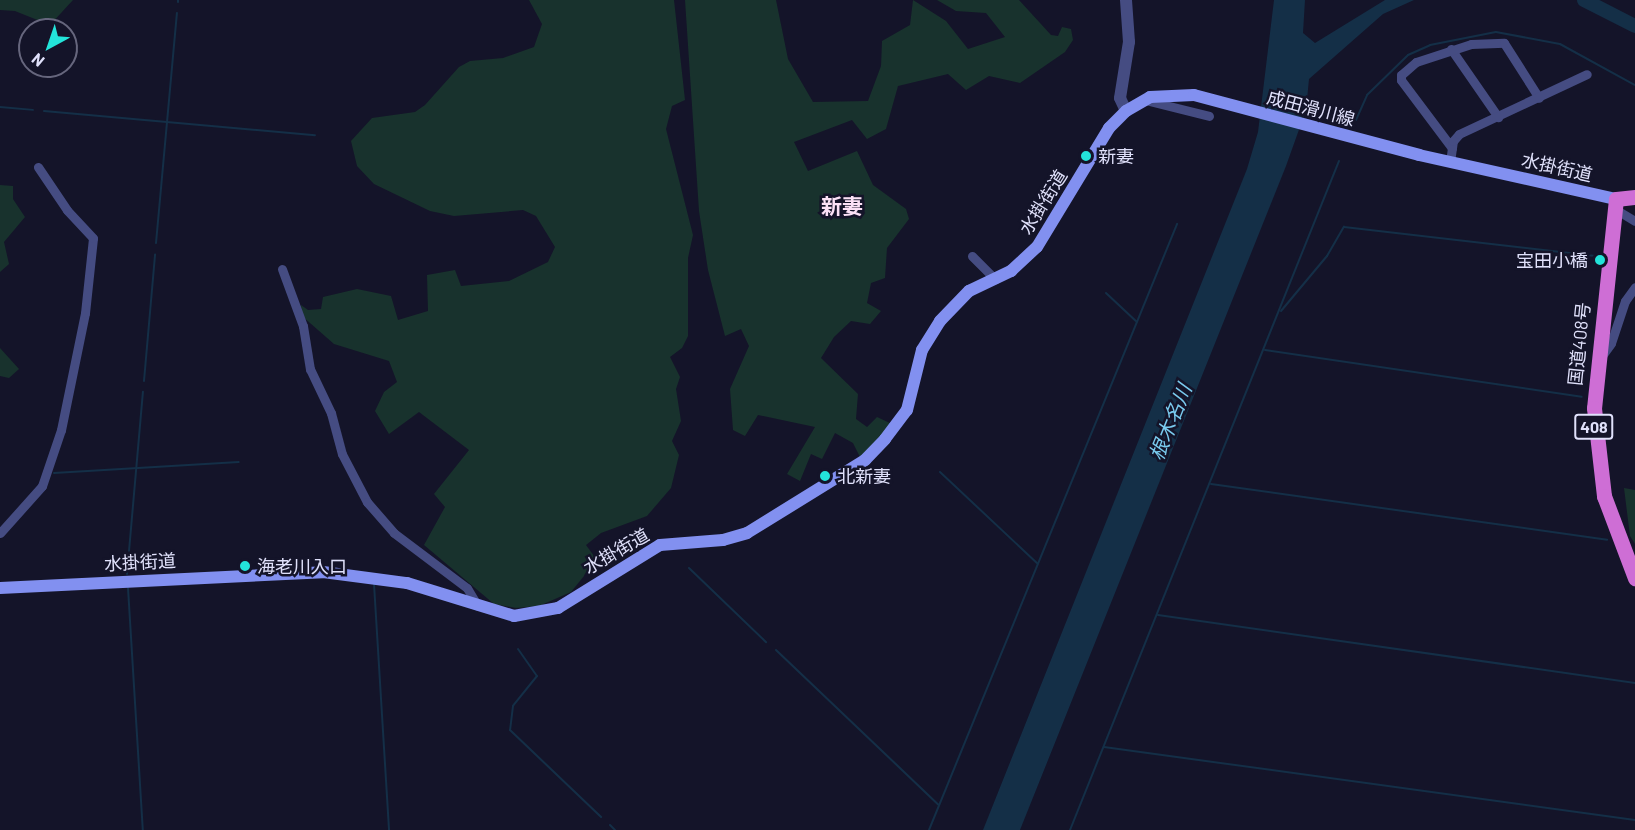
<!DOCTYPE html>
<meta charset="utf-8">
<style>
body{margin:0}
#map{position:relative;width:1635px;height:830px;overflow:hidden;background:#141429;font-family:Barlow,"Noto Sans JP",sans-serif}
div>[style]{position:absolute}
[style*='--x']{left:calc(var(--x)*1px);top:calc(var(--y)*1px);width:calc(var(--w)*1px);rotate:calc(var(--a)*1deg)}
.green>*{inset:0;background:#18322d}
.water>*{inset:0;background:#142f47}
.stream>*{height:2px;margin:-1px;padding:0 1px;transform-origin:1px;border-radius:1px;background:#142f47}
.river>*{height:14px;margin:-7px;padding:0 7px;transform-origin:7px;border-radius:7px;background:#142f47}
.minor>*{height:9px;margin:-4.5px;padding:0 4.5px;transform-origin:4.5px;border-radius:4.5px;background:#454c82}
.tertiary>*{height:12px;margin:-6px;padding:0 6px;transform-origin:6px;border-radius:6px;background:#454c82}
.secondary>*{height:12px;margin:-6px;padding:0 6px;transform-origin:6px;border-radius:6px;background:#8290f0}
.trunk>*{height:15px;margin:-7.5px;padding:0 7.5px;transform-origin:7.5px;border-radius:7.5px;background:#ce6ed5}
.dots>*{width:16px;height:16px;translate:-50% -50%;box-sizing:border-box;border:3px solid #141429;border-radius:50%}
span{translate:-50% -50%;white-space:nowrap;text-align:center;line-height:1.15;-webkit-text-stroke:5px #141429;paint-order:stroke}
.shield-label span{padding:2px 4px;background:#141429;border:2px solid;border-radius:4px;-webkit-text-stroke-width:0}
.shield-label{font-size:16px;color:#e0e1fb;font-weight:700}
.street-label{font-size:18px;color:#e0e1fb}
.poi-label{font-size:18px;color:#e0e1fb}
.left{translate:0 -50%;text-align:left}
.right{translate:-100% -50%;text-align:right}
.water-label{font-size:20px;color:#7acbef;font-style:italic}
.quarter-label{font-size:21px;color:#fbe1f6;font-weight:700}
.north{position:absolute;left:18px;top:18px;width:60px;height:60px;box-sizing:border-box;background:#141429;border:2px solid #66667d;border-radius:50%;rotate:220deg;font-size:16px;font-weight:700;line-height:24px;text-align:center;color:#e0e1fb}
.north::after{content:'';display:block;margin:auto;width:21px;height:27px;background:#23e4da;clip-path:polygon(50% 0,100% 100%,50% 72%,0 100%)}
</style>
<div id="map">
<div class="green">
<div style="clip-path:polygon(0 0,73px 0,50px 25px,15px 11px,0 10px)"></div>
<div style="clip-path:polygon(529px 0,674px 0,685px 100px,672px 106px,666px 129px,693px 235px,688px 258px,688px 336px,682px 348px,670px 357px,680px 377px,676px 389px,681px 421px,672px 441px,679px 455px,671px 488px,647px 516px,601px 533px,586px 545px,597px 560px,571px 592px,539px 606px,516px 608px,494px 604px,424px 545px,445px 507px,434px 494px,469px 450px,419px 412px,389px 434px,375px 411px,384px 392px,397px 382px,389px 361px,334px 344px,302px 316px,301px 305px,308px 310px,321px 309px,323px 297px,357px 289px,391px 296px,398px 320px,428px 311px,427px 275px,455px 270px,461px 286px,509px 281px,548px 262px,555px 247px,536px 216px,523px 210px,454px 216px,430px 211px,374px 184px,357px 166px,351px 141px,372px 118px,415px 112px,425px 105px,459px 67px,470px 61px,503px 58px,534px 47px,542px 24px)"></div>
<div style="clip-path:polygon(685px 0,776px 0,788px 59px,813px 102px,868px 101px,881px 66px,882px 41px,910px 25px,913px 0,946px 21px,968px 49px,1005px 37px,986px 13px,956px 11px,937px 0,1019px 0,1051px 35px,1058px 36px,1062px 27px,1071px 29px,1073px 40px,1065px 52px,1020px 83px,989px 76px,966px 90px,948px 74px,898px 86px,886px 129px,867px 139px,852px 120px,794px 142px,808px 171px,857px 151px,873px 185px,906px 209px,909px 219px,887px 248px,885px 278px,871px 283px,867px 303px,881px 311px,870px 324px,851px 321px,834px 337px,821px 358px,858px 394px,856px 419px,867px 427px,877px 417px,892px 424px,860px 457px,853px 443px,835px 433px,822px 459px,811px 454px,800px 481px,787px 474px,815px 427px,758px 415px,745px 436px,733px 430px,730px 389px,749px 346px,741px 329px,725px 336px,708px 270px,699px 211px)"></div>
<div style="clip-path:polygon(0 185px,13px 186px,13px 199px,25px 217px,4px 242px,9px 264px,0 272px)"></div>
<div style="clip-path:polygon(0 348px,19px 369px,9px 378px,0 376px)"></div>
<div style="clip-path:polygon(1624px 488px,1635px 490px,1635px 544px,1630px 536px)"></div>
</div>
<div class="water">
<div style="clip-path:polygon(1274px 0,1305px 0,1303px 33px,1315px 43px,1385px 0,1414px 0,1383px 14px,1309px 79px,1306px 110px,1286px 166px,1020px 830px,983px 830px,1247px 169px,1258px 132px)"></div>
</div>
<div class="stream">
<div style="--x:178;--y:2;--w:2;--a:-90"></div>
<div style="--x:0;--y:107;--w:33;--a:5"></div>
<div style="--x:44;--y:111;--w:272;--a:5.1"></div>
<div style="--x:1356;--y:120;--w:27;--a:-66"></div>
<div style="--x:1367;--y:95;--w:57;--a:-44.3"></div>
<div style="--x:1408;--y:55;--w:24;--a:-24"></div>
<div style="--x:1430;--y:45;--w:67;--a:-11.1"></div>
<div style="--x:1496;--y:32;--w:65;--a:10.6"></div>
<div style="--x:1560;--y:44;--w:85;--a:28.7"></div>
<div style="--x:156;--y:243;--w:231;--a:-84.8"></div>
<div style="--x:1106;--y:293;--w:42;--a:43.1"></div>
<div style="--x:1281;--y:311;--w:72;--a:-50.1"></div>
<div style="--x:1327;--y:256;--w:34;--a:-60"></div>
<div style="--x:1344;--y:227;--w:253;--a:6.6"></div>
<div style="--x:1265;--y:350;--w:320;--a:8.4"></div>
<div style="--x:144;--y:381;--w:127;--a:-85"></div>
<div style="--x:940;--y:472;--w:134;--a:43.2"></div>
<div style="--x:54;--y:473;--w:185;--a:-3.4"></div>
<div style="--x:1211;--y:484;--w:400;--a:8"></div>
<div style="--x:689;--y:568;--w:107;--a:43.9"></div>
<div style="--x:127;--y:574;--w:183;--a:-85"></div>
<div style="--x:374;--y:584;--w:246;--a:86.5"></div>
<div style="--x:128;--y:588;--w:242;--a:86.5"></div>
<div style="--x:1158;--y:615;--w:482;--a:8.1"></div>
<div style="--x:518;--y:649;--w:33;--a:55"></div>
<div style="--x:537;--y:676;--w:38;--a:129"></div>
<div style="--x:513;--y:706;--w:24;--a:97"></div>
<div style="--x:510;--y:730;--w:126;--a:43.7"></div>
<div style="--x:776;--y:650;--w:225;--a:43.6"></div>
<div style="--x:1104;--y:747;--w:536;--a:7.83"></div>
<div style="--x:610;--y:825;--w:7;--a:45"></div>
<div style="--x:929;--y:830;--w:655;--a:-67.74"></div>
<div style="--x:1070;--y:830;--w:721;--a:-68.1"></div>
</div>
<div class="river">
<div style="--x:1584;--y:0;--w:57;--a:27"></div>
</div>
<div class="minor">
<div style="--x:1451;--y:49;--w:83;--a:55.3"></div>
<div style="--x:1145;--y:100;--w:66;--a:14"></div>
<div style="--x:1452;--y:148;--w:85;--a:-126.9"></div>
<div style="--x:1401;--y:80;--w:5;--a:-90"></div>
<div style="--x:1401;--y:75;--w:20;--a:-41"></div>
<div style="--x:1416;--y:62;--w:58;--a:-18.1"></div>
<div style="--x:1471;--y:44;--w:33;--a:-2"></div>
<div style="--x:1504;--y:43;--w:65;--a:57.5"></div>
<div style="--x:1450;--y:162;--w:21;--a:-82"></div>
<div style="--x:1453;--y:141;--w:9;--a:-49"></div>
<div style="--x:1459;--y:134;--w:141;--a:-25.1"></div>
<div style="--x:1615;--y:209;--w:23;--a:31"></div>
<div style="--x:972;--y:256;--w:33;--a:45"></div>
<div style="--x:282;--y:269;--w:61;--a:69.8"></div>
<div style="--x:303;--y:326;--w:44;--a:80.8"></div>
<div style="--x:310;--y:369;--w:49;--a:64.5"></div>
<div style="--x:331;--y:413;--w:42;--a:75"></div>
<div style="--x:342;--y:454;--w:54;--a:62.5"></div>
<div style="--x:367;--y:502;--w:41;--a:48.9"></div>
<div style="--x:394;--y:533;--w:91;--a:37"></div>
<div style="--x:467;--y:588;--w:21;--a:59"></div>
<div style="--x:1601;--y:357;--w:17;--a:-54"></div>
<div style="--x:1611;--y:343;--w:44;--a:-71.6"></div>
<div style="--x:1625;--y:301;--w:17;--a:-54"></div>
<div style="--x:0;--y:533;--w:63;--a:-48.2"></div>
<div style="--x:42;--y:486;--w:59;--a:-71.3"></div>
<div style="--x:61;--y:430;--w:119;--a:-78.4"></div>
<div style="--x:85;--y:313;--w:75;--a:-83.9"></div>
<div style="--x:93;--y:238;--w:38;--a:-133"></div>
<div style="--x:67;--y:210;--w:52;--a:-124"></div>
</div>
<div class="tertiary">
<div style="--x:1126;--y:111;--w:14;--a:-115"></div>
<div style="--x:1120;--y:98;--w:57;--a:-80.9"></div>
<div style="--x:1129;--y:42;--w:42;--a:-94.1"></div>
</div>
<div class="secondary">
<div style="--x:0;--y:588;--w:323;--a:-2.8"></div>
<div style="--x:323;--y:572;--w:85;--a:7.5"></div>
<div style="--x:407;--y:583;--w:112;--a:17.1"></div>
<div style="--x:514;--y:616;--w:45;--a:-10.3"></div>
<div style="--x:558;--y:608;--w:120;--a:-31.7"></div>
<div style="--x:660;--y:545;--w:63;--a:-4.5"></div>
<div style="--x:723;--y:540;--w:25;--a:-16"></div>
<div style="--x:747;--y:533;--w:139;--a:-31.7"></div>
<div style="--x:865;--y:460;--w:29;--a:-46"></div>
<div style="--x:885;--y:439;--w:36;--a:-53"></div>
<div style="--x:907;--y:410;--w:62;--a:-76"></div>
<div style="--x:922;--y:350;--w:34;--a:-58"></div>
<div style="--x:940;--y:321;--w:42;--a:-46"></div>
<div style="--x:969;--y:291;--w:47;--a:-25.5"></div>
<div style="--x:1011;--y:271;--w:35;--a:-43"></div>
<div style="--x:1037;--y:247;--w:139;--a:-58.8"></div>
<div style="--x:1109;--y:128;--w:24;--a:-45"></div>
<div style="--x:1126;--y:111;--w:28;--a:-30"></div>
<div style="--x:1150;--y:97;--w:44;--a:-2.6"></div>
<div style="--x:1194;--y:95;--w:233;--a:14.9"></div>
<div style="--x:1419;--y:155;--w:202;--a:12.6"></div>
</div>
<div class="trunk">
<div style="--x:1635;--y:197;--w:19;--a:174"></div>
<div style="--x:1616;--y:199;--w:210;--a:96"></div>
<div style="--x:1594;--y:408;--w:89;--a:83.5"></div>
<div style="--x:1604;--y:496;--w:88;--a:69.3"></div>
</div>
<div class="dots">
<div style="left:1086px;top:156px;background:#23e4da"></div>
<div style="left:1600px;top:260px;background:#23e4da"></div>
<div style="left:825px;top:476px;background:#23e4da"></div>
<div style="left:245px;top:566px;background:#23e4da"></div>
</div>
<div class="shield-label">
<span style="left:1594px;top:427px">408</span>
</div>
<div class="street-label">
<span style="left:1311px;top:108px;rotate:15deg">成田滑川線</span>
<span style="left:1557px;top:167px;rotate:13deg">水掛街道</span>
<span style="left:1043px;top:202px;rotate:-58deg">水掛街道</span>
<span style="left:1579px;top:344px;rotate:-84deg">国道408号</span>
<span style="left:616px;top:551px;rotate:-30deg">水掛街道</span>
<span style="left:140px;top:562px;rotate:-3deg">水掛街道</span>
</div>
<div class="poi-label">
<span class="left" style="left:1098px;top:156px">新妻</span>
<span class="right" style="left:1588px;top:260px">宝田小橋</span>
<span class="left" style="left:837px;top:476px">北新妻</span>
<span class="left" style="left:257px;top:566px">海老川入口</span>
</div>
<div class="water-label">
<span style="left:1170px;top:422px;rotate:-68deg">根木名川</span>
</div>
<div class="quarter-label">
<span style="left:842px;top:206px">新妻</span>
</div>
<div class="north">N</div>
</div>
